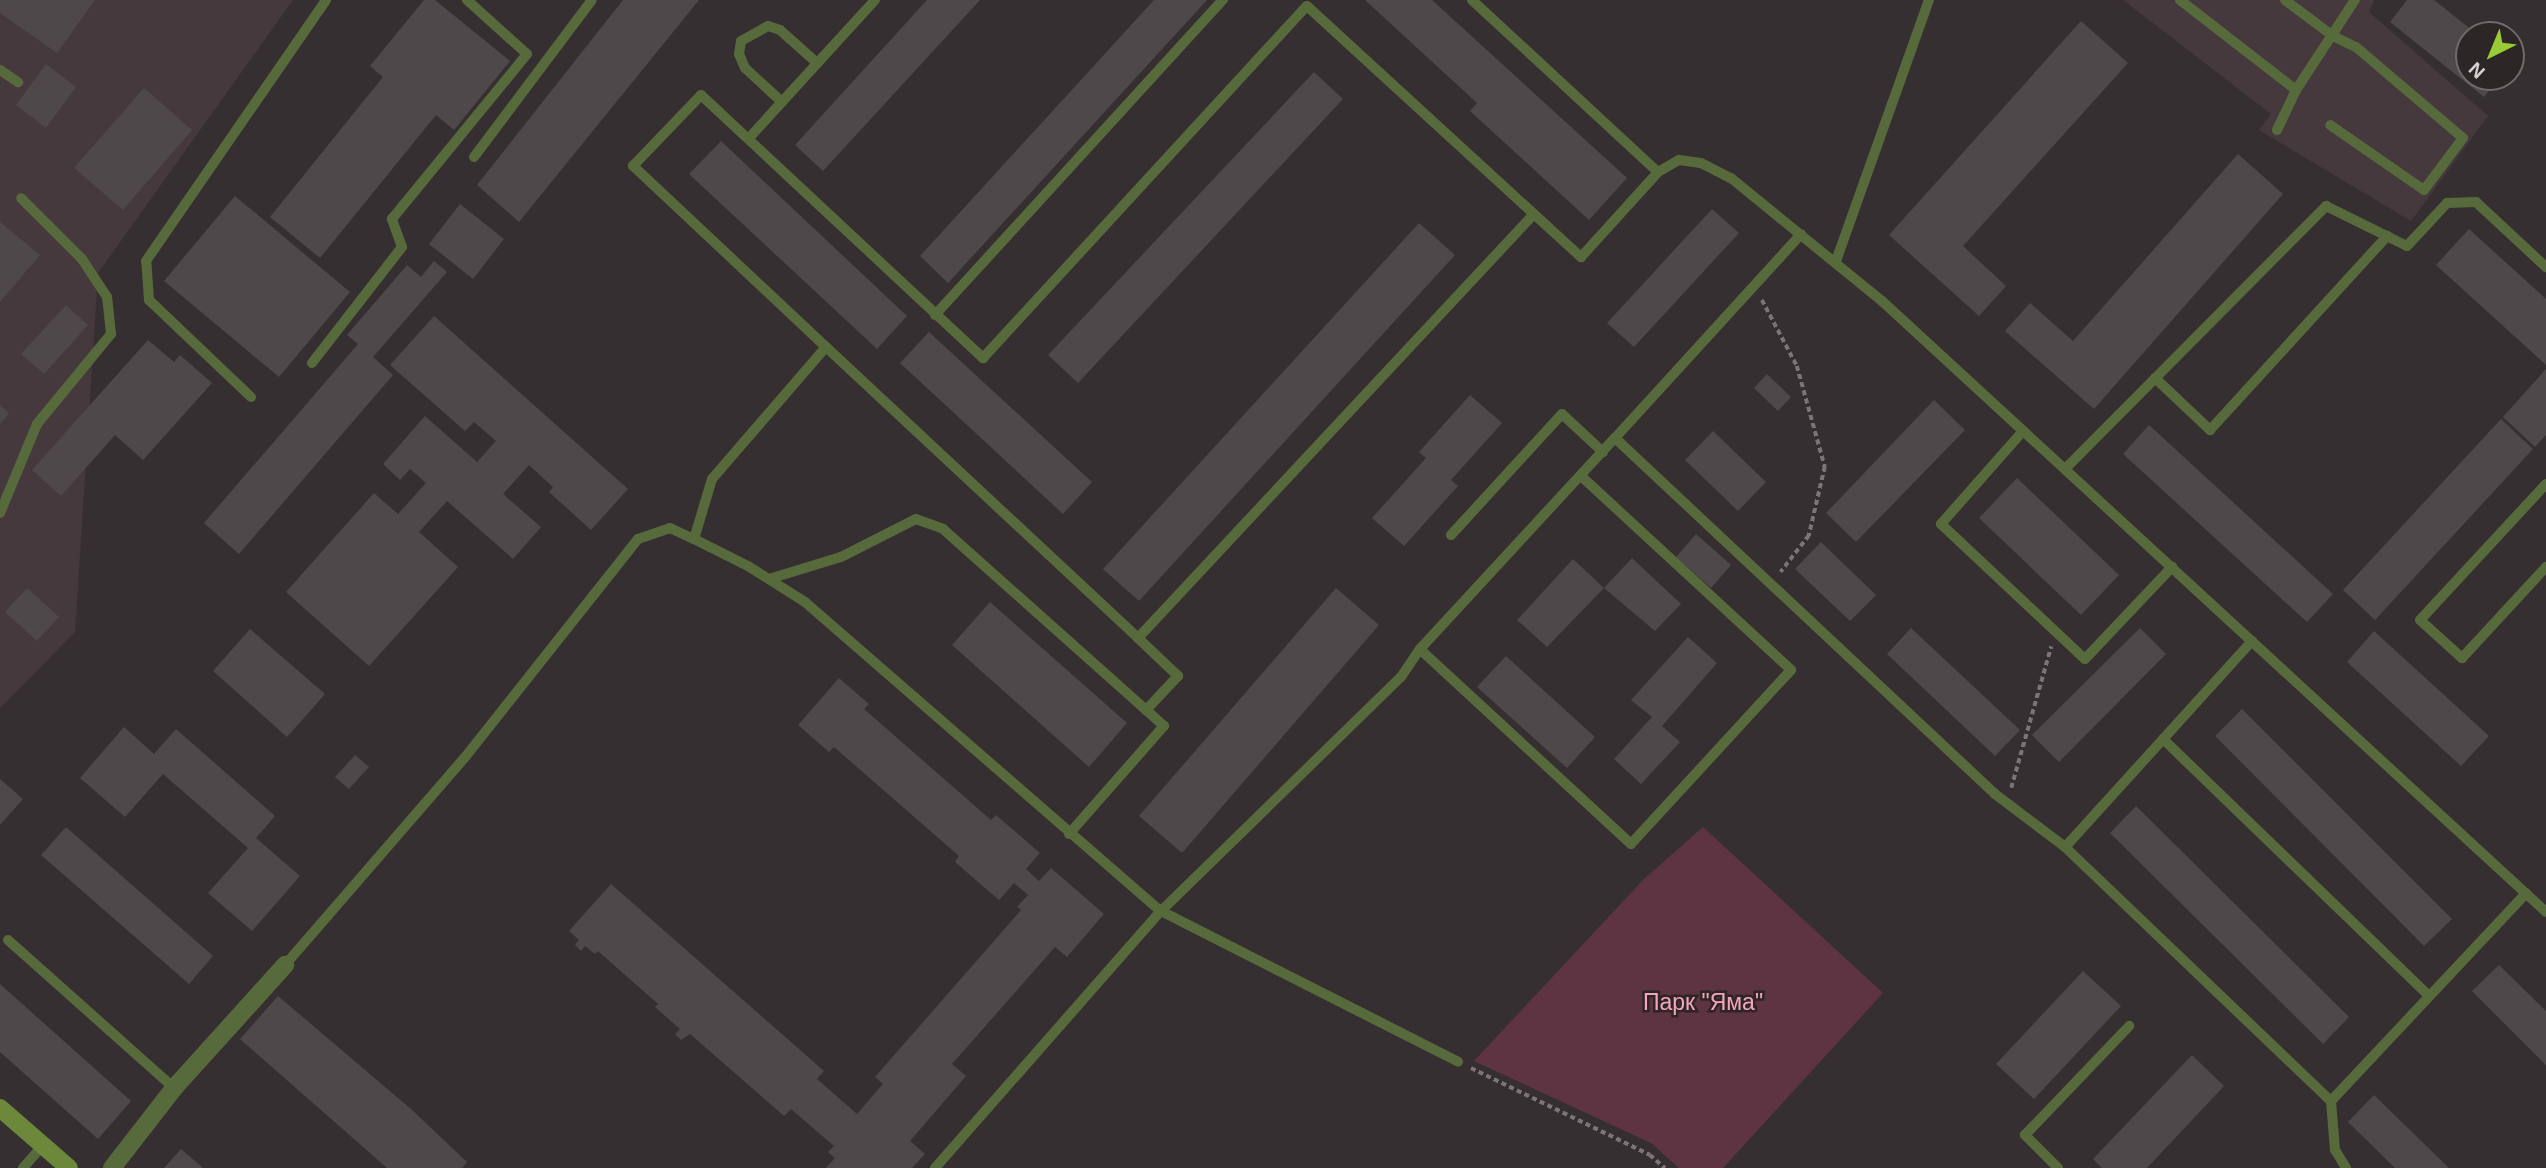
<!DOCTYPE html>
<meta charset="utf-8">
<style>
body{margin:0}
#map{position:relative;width:2546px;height:1168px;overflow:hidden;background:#362f31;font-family:Helvetica,sans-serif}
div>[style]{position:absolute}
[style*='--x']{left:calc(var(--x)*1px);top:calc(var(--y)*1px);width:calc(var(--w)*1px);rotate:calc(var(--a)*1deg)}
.built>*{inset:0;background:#46393d}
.green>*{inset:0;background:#5f3442}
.building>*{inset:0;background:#4e484a}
.path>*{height:3.5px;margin-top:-1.75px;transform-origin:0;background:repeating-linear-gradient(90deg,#7b7577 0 5px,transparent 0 8.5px)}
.lane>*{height:10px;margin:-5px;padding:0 5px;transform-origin:5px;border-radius:5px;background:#576a3b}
.street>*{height:18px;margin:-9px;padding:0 9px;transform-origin:9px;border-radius:9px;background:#576a3b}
.secondary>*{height:18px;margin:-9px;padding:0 9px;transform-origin:9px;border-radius:9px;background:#6b883b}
span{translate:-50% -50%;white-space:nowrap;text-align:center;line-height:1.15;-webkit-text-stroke:5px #2c2627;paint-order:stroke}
.park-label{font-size:23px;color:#f8a3be}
.north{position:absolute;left:2455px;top:21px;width:70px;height:70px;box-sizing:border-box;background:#2c2627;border:2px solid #706a6b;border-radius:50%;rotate:223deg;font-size:19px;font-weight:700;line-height:28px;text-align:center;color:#d5d1d2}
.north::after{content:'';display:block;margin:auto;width:24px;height:32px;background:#99cb36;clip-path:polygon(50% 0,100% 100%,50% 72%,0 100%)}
</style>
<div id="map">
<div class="built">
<div style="clip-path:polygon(0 0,293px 0,98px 273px,75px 632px,0 708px)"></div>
<div style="clip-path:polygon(2123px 0,2374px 0,2369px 12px,2488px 116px,2411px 221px,2259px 130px,2271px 114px)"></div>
</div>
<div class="green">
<div style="clip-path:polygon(1703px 827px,1883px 993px,1723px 1168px,1679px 1168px,1651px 1143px,1474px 1061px,1644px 879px)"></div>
</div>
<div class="building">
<div style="clip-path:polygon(0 0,95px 0,57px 53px,0 13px)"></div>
<div style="clip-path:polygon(424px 0,435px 0,510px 61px,454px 130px,436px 115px,320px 258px,270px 217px,383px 77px,370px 66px)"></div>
<div style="clip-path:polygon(623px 0,699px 0,519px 222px,477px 185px)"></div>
<div style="clip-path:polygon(927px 0,980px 0,823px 171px,795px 145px)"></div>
<div style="clip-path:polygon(1154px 0,1207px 0,948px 283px,920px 256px)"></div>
<div style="clip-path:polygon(1365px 0,1432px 0,1627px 178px,1589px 220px,1470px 111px,1477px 103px)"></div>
<div style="clip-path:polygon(2407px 0,2434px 0,2478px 35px,2469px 35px,2469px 77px,2499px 77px,2484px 97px,2390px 22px)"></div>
<div style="clip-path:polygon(2081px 21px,2128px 63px,1963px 246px,2006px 286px,1979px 316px,1889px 235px)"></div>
<div style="clip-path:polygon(46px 64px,76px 87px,46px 128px,16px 105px)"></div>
<div style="clip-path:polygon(1314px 72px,1343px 99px,1078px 383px,1048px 355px)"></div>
<div style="clip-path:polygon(144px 88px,192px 130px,123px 210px,74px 168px)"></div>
<div style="clip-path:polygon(721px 141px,907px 316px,877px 349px,689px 174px)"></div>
<div style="clip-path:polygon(2238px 154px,2283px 194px,2094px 409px,2005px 331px,2030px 303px,2073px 341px)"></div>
<div style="clip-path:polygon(235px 196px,350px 292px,279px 377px,164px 281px)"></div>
<div style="clip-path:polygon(460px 204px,504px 239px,473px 279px,429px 244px)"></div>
<div style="clip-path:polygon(1712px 209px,1739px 233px,1634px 347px,1607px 323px)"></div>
<div style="clip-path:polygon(0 222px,40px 255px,0 302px)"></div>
<div style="clip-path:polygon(1419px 223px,1455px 255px,1139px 601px,1103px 569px)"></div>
<div style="clip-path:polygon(2469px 229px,2546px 299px,2546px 365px,2436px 265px)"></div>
<div style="clip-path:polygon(434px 261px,447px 272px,373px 357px,393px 375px,239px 554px,204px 523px,358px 344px,347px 335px,407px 265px,421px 277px)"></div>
<div style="clip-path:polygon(66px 305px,88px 325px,44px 374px,21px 354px)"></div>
<div style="clip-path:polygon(434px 316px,628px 489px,591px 530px,549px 492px,553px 487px,529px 465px,503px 494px,541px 527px,513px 559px,447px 501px,419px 532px,458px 567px,369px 666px,286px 592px,374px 493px,398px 514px,426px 483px,410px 469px,400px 480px,383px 464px,425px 416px,477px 462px,496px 441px,474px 422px,465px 431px,390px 365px)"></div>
<div style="clip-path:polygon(929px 332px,1092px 482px,1063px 514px,900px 363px)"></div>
<div style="clip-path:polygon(148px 340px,174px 362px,180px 355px,212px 383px,143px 460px,115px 435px,61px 496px,32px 470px)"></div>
<div style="clip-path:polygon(2546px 369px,2546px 435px,2535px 447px,2503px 417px)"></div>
<div style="clip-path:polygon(1767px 374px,1791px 397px,1778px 411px,1754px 388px)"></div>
<div style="clip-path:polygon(1470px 395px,1502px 423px,1451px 480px,1458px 486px,1404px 546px,1372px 518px,1426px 458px,1419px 452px)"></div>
<div style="clip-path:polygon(1934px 400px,1965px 430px,1856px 542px,1826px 513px)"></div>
<div style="clip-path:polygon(0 405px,9px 413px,0 424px)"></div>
<div style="clip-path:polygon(2501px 419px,2533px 449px,2375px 620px,2343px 590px)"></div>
<div style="clip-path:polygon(2149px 425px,2333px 594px,2307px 622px,2123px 454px)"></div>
<div style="clip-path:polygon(1713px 431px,1766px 482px,1738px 511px,1685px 460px)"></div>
<div style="clip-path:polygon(2017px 478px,2119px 575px,2081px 615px,1979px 518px)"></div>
<div style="clip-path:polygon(1696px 534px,1731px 565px,1711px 588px,1676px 557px)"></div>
<div style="clip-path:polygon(1821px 542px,1876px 595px,1850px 621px,1795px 569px)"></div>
<div style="clip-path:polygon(1632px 558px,1681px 604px,1655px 631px,1604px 588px)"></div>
<div style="clip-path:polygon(1573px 559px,1604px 588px,1547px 647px,1517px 620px)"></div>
<div style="clip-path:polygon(27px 588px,59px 617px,37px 641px,5px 612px)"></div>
<div style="clip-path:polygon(1336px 588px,1379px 625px,1182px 853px,1139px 816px)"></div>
<div style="clip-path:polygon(990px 602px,1127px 723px,1089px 767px,952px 645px)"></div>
<div style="clip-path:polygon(1911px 628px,2020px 730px,1995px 756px,1887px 654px)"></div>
<div style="clip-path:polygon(2140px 628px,2166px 654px,2059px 762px,2032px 735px)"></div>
<div style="clip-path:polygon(250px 629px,325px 694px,287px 737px,213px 671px)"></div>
<div style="clip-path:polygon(2374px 631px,2489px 736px,2461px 766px,2347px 662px)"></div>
<div style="clip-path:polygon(1688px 637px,1717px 663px,1662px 726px,1680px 742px,1641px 784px,1614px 759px,1652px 717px,1631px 700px)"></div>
<div style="clip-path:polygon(1506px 656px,1595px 737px,1567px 768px,1477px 687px)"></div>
<div style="clip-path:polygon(839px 678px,869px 704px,864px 709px,991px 820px,996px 815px,1040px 853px,1026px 869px,1039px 881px,1051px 868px,1104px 914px,1067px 957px,1055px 947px,952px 1064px,966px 1076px,910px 1141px,925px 1154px,912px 1168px,826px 1168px,835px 1158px,828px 1152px,834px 1146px,791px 1109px,784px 1116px,690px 1034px,681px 1040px,675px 1034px,680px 1029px,655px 1007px,658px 1004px,598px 951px,595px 954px,585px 946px,581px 951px,575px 945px,579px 940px,569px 931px,611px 884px,824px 1071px,817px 1079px,857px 1114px,883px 1084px,875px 1077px,1021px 910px,1017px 907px,1028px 895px,1014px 883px,999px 900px,955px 862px,959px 856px,834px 747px,829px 752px,798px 725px)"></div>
<div style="clip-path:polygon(2242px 709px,2452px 919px,2424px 946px,2215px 736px)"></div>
<div style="clip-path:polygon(124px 727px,154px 754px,176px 729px,275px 816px,256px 838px,300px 876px,252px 931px,208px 893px,248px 848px,163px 774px,125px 817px,80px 778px)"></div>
<div style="clip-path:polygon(355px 755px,369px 767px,349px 789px,335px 777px)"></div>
<div style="clip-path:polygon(0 779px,23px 799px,0 825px)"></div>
<div style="clip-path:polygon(2136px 806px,2349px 1017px,2323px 1044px,2110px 833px)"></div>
<div style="clip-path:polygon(66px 827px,213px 956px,189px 984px,41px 855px)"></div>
<div style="clip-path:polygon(2499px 965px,2546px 1011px,2546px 1065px,2472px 991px)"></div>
<div style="clip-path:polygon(2083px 971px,2121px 1006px,2034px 1099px,1996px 1064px)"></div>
<div style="clip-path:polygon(0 984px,131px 1101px,98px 1139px,0 1052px)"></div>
<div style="clip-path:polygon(278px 996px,411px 1109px,467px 1162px,462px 1168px,387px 1168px,240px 1039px)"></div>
<div style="clip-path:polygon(2192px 1055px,2224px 1086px,2147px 1168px,2102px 1168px,2093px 1159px)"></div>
<div style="clip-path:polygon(2374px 1095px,2449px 1168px,2395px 1168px,2348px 1122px)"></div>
<div style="clip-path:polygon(181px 1149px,203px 1168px,164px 1168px)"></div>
</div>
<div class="path">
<div style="--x:1762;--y:300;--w:75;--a:62.1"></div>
<div style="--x:1797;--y:366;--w:105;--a:74.5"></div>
<div style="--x:1825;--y:467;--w:71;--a:103.1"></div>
<div style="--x:1809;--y:536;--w:46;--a:127.9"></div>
<div style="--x:2011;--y:788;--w:147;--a:-74.2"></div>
<div style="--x:1471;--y:1068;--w:199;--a:25.9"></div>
<div style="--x:1650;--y:1155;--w:20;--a:41"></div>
</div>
<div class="lane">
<div style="--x:1472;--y:0;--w:253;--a:42.8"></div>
<div style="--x:2180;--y:0;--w:147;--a:37.8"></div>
<div style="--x:2285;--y:0;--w:60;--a:36.9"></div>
<div style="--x:2333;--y:36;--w:25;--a:26"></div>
<div style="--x:2356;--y:47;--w:140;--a:40.4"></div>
<div style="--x:2463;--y:138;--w:65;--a:126.9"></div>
<div style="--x:2424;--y:190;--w:114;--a:-145.3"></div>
<div style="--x:0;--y:70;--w:22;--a:34"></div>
<div style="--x:782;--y:102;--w:50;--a:-137.4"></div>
<div style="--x:745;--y:68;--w:15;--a:-113"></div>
<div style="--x:739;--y:54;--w:13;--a:-81"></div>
<div style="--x:741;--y:41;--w:31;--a:-29"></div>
<div style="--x:768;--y:26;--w:13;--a:18"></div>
<div style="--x:780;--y:30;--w:50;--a:41.7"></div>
<div style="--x:2277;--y:130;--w:44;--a:-64.6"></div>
<div style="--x:2296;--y:90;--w:108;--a:-56.8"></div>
<div style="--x:749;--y:138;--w:187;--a:-47.6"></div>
<div style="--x:474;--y:157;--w:196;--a:-53.1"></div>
<div style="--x:1836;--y:261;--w:277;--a:-70.4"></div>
<div style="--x:935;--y:315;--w:427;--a:-47.6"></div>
<div style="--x:826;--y:347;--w:427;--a:43"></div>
<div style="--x:1138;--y:638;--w:580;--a:-46.96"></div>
<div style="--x:312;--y:363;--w:147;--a:-52.2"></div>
<div style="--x:402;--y:247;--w:30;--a:-110"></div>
<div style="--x:392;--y:219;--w:213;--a:-50.7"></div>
<div style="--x:527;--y:54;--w:81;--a:-138"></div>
<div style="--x:2155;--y:378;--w:76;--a:43.4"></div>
<div style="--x:2210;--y:430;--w:263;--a:-47.6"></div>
<div style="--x:251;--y:397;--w:141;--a:-136.4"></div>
<div style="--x:149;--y:300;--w:39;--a:-94"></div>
<div style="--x:146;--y:261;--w:317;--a:-55.4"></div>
<div style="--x:2023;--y:431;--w:124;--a:131.4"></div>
<div style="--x:1941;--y:524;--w:197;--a:43.2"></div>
<div style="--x:2085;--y:659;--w:127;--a:-46.6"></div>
<div style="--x:1615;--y:438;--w:276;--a:-47.6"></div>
<div style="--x:2065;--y:469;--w:371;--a:-45.2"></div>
<div style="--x:2326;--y:206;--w:90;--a:26.3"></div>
<div style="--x:2407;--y:246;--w:59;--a:-47.1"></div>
<div style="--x:2447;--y:203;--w:29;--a:-2"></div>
<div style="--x:2476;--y:202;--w:96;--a:42.9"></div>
<div style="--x:1581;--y:476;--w:286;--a:42.7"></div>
<div style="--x:1791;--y:670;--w:236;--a:132.6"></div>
<div style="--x:1631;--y:844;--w:287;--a:-137.3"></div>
<div style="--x:1420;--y:649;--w:287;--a:-47.3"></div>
<div style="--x:1615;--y:438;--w:521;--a:43.13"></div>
<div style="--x:1995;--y:794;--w:88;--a:37.1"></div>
<div style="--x:2546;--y:484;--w:185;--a:132.8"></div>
<div style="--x:2420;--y:620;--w:57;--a:42.1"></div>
<div style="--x:2462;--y:658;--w:124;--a:-47.3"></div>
<div style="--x:0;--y:513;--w:96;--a:-67.4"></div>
<div style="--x:37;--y:424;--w:117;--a:-50.6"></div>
<div style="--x:111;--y:334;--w:37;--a:-96"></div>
<div style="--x:107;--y:297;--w:45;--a:-123.3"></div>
<div style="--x:82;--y:259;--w:86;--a:-135"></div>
<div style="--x:1451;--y:535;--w:164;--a:-47.5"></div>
<div style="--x:1562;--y:414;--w:56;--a:42.8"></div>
<div style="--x:694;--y:539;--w:60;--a:26.6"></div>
<div style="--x:748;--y:566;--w:67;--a:32.3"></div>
<div style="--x:805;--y:602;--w:471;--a:41"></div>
<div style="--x:1161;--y:911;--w:333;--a:26.9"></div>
<div style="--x:769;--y:579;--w:75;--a:-17"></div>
<div style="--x:841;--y:557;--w:84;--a:-26.9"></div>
<div style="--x:916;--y:519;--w:29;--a:20"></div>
<div style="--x:943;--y:529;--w:272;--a:41.7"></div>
<div style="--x:2252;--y:641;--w:278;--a:132.2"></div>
<div style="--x:2065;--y:847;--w:368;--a:43.7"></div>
<div style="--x:2163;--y:739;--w:370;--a:44"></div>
<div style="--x:1069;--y:834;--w:144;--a:-48.7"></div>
<div style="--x:1164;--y:726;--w:24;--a:-138"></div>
<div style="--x:1146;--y:710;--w:47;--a:-46.7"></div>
<div style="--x:1178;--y:676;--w:55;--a:-136.5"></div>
<div style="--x:8;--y:940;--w:222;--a:41.7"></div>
<div style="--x:285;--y:965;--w:276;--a:-49.1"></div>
<div style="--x:466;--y:756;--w:277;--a:-51.6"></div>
<div style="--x:638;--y:539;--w:34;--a:-19"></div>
<div style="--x:670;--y:528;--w:26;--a:25"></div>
<div style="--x:694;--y:539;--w:63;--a:-73.3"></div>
<div style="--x:712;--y:479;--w:174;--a:-49.2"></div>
<div style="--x:826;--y:347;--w:265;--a:-136.8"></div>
<div style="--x:633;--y:166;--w:98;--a:-46.2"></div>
<div style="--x:701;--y:95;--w:386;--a:43"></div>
<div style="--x:983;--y:358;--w:478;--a:-47.4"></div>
<div style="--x:1307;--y:6;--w:372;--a:42.5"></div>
<div style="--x:1581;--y:257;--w:115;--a:-47.8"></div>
<div style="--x:1658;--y:172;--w:24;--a:-30"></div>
<div style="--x:1679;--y:160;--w:22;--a:8"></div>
<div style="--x:1701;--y:163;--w:34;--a:27"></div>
<div style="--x:1731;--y:178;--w:195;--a:39.2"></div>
<div style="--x:1882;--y:301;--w:902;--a:42.62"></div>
<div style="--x:23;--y:1168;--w:30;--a:-49"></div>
<div style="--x:935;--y:1168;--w:342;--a:-48.7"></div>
<div style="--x:1161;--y:911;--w:335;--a:-44.3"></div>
<div style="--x:1401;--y:677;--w:34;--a:-56"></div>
<div style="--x:2058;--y:1168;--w:47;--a:-135"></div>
<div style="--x:2025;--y:1135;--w:151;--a:-46.3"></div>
<div style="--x:2346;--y:1168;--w:21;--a:-121"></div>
<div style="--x:2335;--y:1150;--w:49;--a:-94.7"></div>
<div style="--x:2331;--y:1101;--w:285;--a:-46.8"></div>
</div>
<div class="street">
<div style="--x:112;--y:1168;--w:101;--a:-52.2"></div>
<div style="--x:174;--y:1088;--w:166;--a:-47.9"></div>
</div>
<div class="secondary">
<div style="--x:0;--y:1108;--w:91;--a:41"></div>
</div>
<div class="park-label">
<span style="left:1703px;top:1002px">Парк "Яма"</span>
</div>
<div class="north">N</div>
</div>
